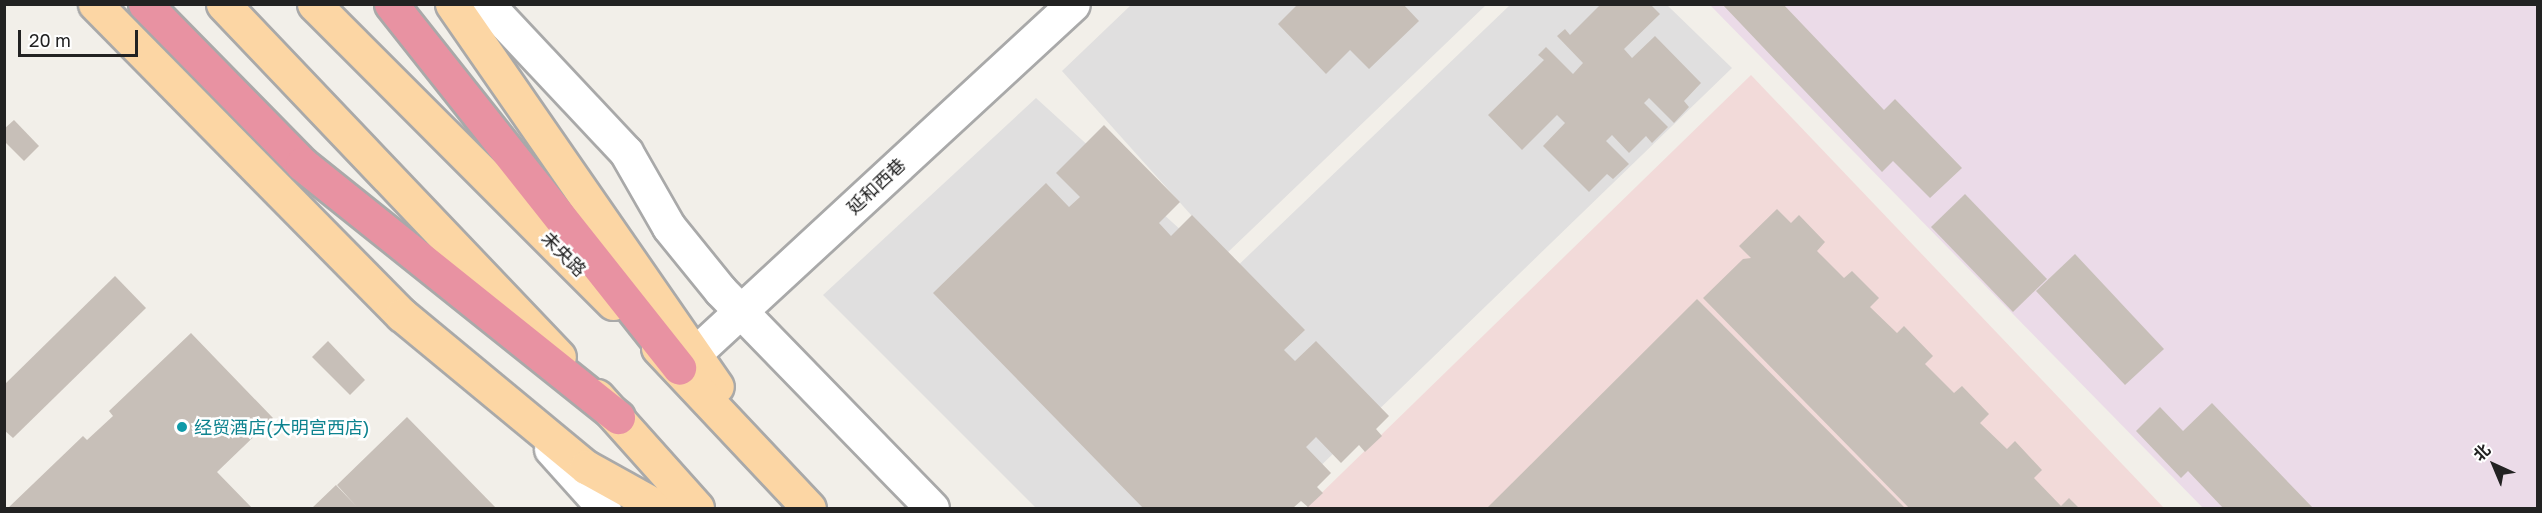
<!DOCTYPE html>
<meta charset="utf-8">
<style>
body{margin:0}
#map{position:relative;width:2542px;height:513px;overflow:hidden;background:#f2efe9;font-family:"Golos Text","Noto Sans SC",sans-serif}
div>[style]{position:absolute}
[style*='--x']{left:calc(var(--x)*1px);top:calc(var(--y)*1px);width:calc(var(--w)*1px);rotate:calc(var(--a)*1deg)}
.residential>*{inset:0;background:#e0dfdf}
.commercial>*{inset:0;background:#f2dad9}
.industrial>*{inset:0;background:#ebdbe8}
.building>*{inset:0;background:#c7bfb8}
.roads{filter:drop-shadow(2px 0 #a9a9a9) drop-shadow(-2px 0 #a9a9a9) drop-shadow(0 2px #a9a9a9) drop-shadow(0 -2px #a9a9a9)}
.minor>*{height:33px;margin:-16.5px;padding:0 16.5px;transform-origin:16.5px;border-radius:16.5px;background:#fff}
.major>*{height:33px;margin:-16.5px;padding:0 16.5px;transform-origin:16.5px;border-radius:16.5px;background:#fcd6a4}
.highway>*{height:33px;margin:-16.5px;padding:0 16.5px;transform-origin:16.5px;border-radius:16.5px;background:#e892a2}
.dots>*{width:16px;height:16px;translate:-50% -50%;box-sizing:border-box;border:3px solid #fff;border-radius:50%}
span{translate:-50% -50%;white-space:nowrap;text-align:center;line-height:1.15;-webkit-text-stroke:5px #fff;paint-order:stroke}
.street-label{font-size:18px;color:#222}
.culture-label{font-size:18px;color:#0d838f}
.left{translate:0 -50%;text-align:left}
.frame{position:absolute;inset:0;border:6px solid #222;pointer-events:none}
.north{position:absolute;left:2464px;top:435px;width:60px;height:60px;-webkit-text-stroke:4px #fff;paint-order:stroke;rotate:316deg;font-size:16px;font-weight:700;line-height:24px;text-align:center;color:#222}
.north::after{content:'';display:block;margin:auto;width:21px;height:27px;background:#222;clip-path:polygon(50% 0,100% 100%,50% 72%,0 100%)}
.scale{position:absolute;left:18px;top:30px;width:120px;height:27px;box-sizing:border-box;border:3px solid #222;border-top:0;padding-left:8px;font-size:18px;line-height:21px;white-space:nowrap;color:#222;-webkit-text-stroke:4px #fff;paint-order:stroke}
</style>
<div id="map">
<div class="residential">
<div style="clip-path:polygon(1131px 5px,1486px 5px,1226px 254px,1062px 71px)"></div>
<div style="clip-path:polygon(1510px 5px,1667px 5px,1732px 68px,1277px 508px,1036px 508px,823px 295px,1036px 98px,1229px 274px)"></div>
</div>
<div class="commercial">
<div style="clip-path:polygon(1751px 75px,2164px 508px,1306px 508px)"></div>
</div>
<div class="industrial">
<div style="clip-path:polygon(1710px 5px,2537px 5px,2537px 508px,2203px 508px)"></div>
</div>
<div class="building">
<div style="clip-path:polygon(1298px 4px,1403px 4px,1419px 21px,1369px 69px,1350px 50px,1326px 74px,1278px 24px)"></div>
<div style="clip-path:polygon(1601px 4px,1650px 4px,1660px 14px,1624px 49px,1632px 58px,1655px 36px,1701px 83px,1684px 101px,1689px 107px,1674px 123px,1649px 98px,1644px 103px,1668px 127px,1652px 143px,1646px 136px,1629px 153px,1612px 135px,1606px 141px,1629px 164px,1613px 179px,1607px 174px,1589px 192px,1543px 146px,1565px 123px,1557px 115px,1522px 150px,1488px 115px,1544px 60px,1538px 55px,1546px 47px,1573px 74px,1583px 63px,1557px 36px,1565px 29px,1570px 35px)"></div>
<div style="clip-path:polygon(1722px 4px,1783px 4px,1884px 110px,1895px 99px,1962px 168px,1930px 198px,1893px 161px,1882px 172px)"></div>
<div style="clip-path:polygon(14px 120px,39px 146px,24px 161px,4px 141px,4px 129px)"></div>
<div style="clip-path:polygon(1104px 125px,1180px 202px,1159px 223px,1171px 236px,1192px 215px,1305px 330px,1284px 350px,1295px 361px,1316px 341px,1389px 416px,1376px 429px,1382px 436px,1365px 452px,1359px 445px,1341px 463px,1316px 437px,1306px 447px,1331px 473px,1317px 487px,1323px 493px,1308px 507px,1301px 501px,1293px 508px,1143px 508px,933px 293px,1046px 183px,1069px 207px,1080px 197px,1056px 173px)"></div>
<div style="clip-path:polygon(1965px 194px,2047px 279px,2013px 312px,1931px 227px)"></div>
<div style="clip-path:polygon(1777px 209px,1791px 223px,1799px 215px,1825px 242px,1817px 251px,1844px 278px,1852px 271px,1879px 298px,1870px 307px,1897px 333px,1904px 326px,1933px 356px,1925px 364px,1954px 393px,1962px 386px,1989px 414px,1980px 423px,2007px 449px,2015px 441px,2042px 470px,2034px 478px,2061px 506px,2069px 498px,2079px 508px,1909px 508px,1703px 298px,1743px 259px,1751px 258px,1739px 246px)"></div>
<div style="clip-path:polygon(2075px 254px,2164px 349px,2125px 385px,2036px 291px)"></div>
<div style="clip-path:polygon(115px 276px,146px 308px,13px 438px,4px 430px,4px 385px)"></div>
<div style="clip-path:polygon(1697px 299px,1905px 508px,1487px 508px)"></div>
<div style="clip-path:polygon(191px 333px,273px 418px,217px 472px,252px 508px,8px 508px,83px 436px,87px 440px,113px 416px,109px 411px)"></div>
<div style="clip-path:polygon(328px 341px,365px 380px,350px 395px,312px 357px)"></div>
<div style="clip-path:polygon(2212px 403px,2313px 508px,2223px 508px,2188px 471px,2181px 478px,2136px 431px,2160px 407px,2183px 431px)"></div>
<div style="clip-path:polygon(407px 417px,496px 508px,312px 508px,336px 485px,356px 506px,337px 485px)"></div>
</div>
<div class="roads">
<div class="minor">
<div style="--x:487;--y:4;--w:203;--a:46.8"></div>
<div style="--x:626;--y:152;--w:86;--a:60.2"></div>
<div style="--x:669;--y:227;--w:81;--a:51"></div>
<div style="--x:720;--y:290;--w:304;--a:45.8"></div>
<div style="--x:679;--y:368;--w:536;--a:-42.73"></div>
<div style="--x:551;--y:449;--w:79;--a:48.1"></div>
</div>
<div class="major">
<div style="--x:95;--y:4;--w:437;--a:45.4"></div>
<div style="--x:402;--y:315;--w:239;--a:39.6"></div>
<div style="--x:586;--y:467;--w:85;--a:29"></div>
<div style="--x:223;--y:4;--w:487;--a:46.4"></div>
<div style="--x:314;--y:4;--w:423;--a:45"></div>
<div style="--x:452;--y:4;--w:465;--a:55.3"></div>
<div style="--x:658;--y:348;--w:220;--a:46.7"></div>
<div style="--x:597;--y:396;--w:150;--a:48.2"></div>
</div>
<div class="highway">
<div style="--x:145;--y:4;--w:224;--a:45.5"></div>
<div style="--x:302;--y:164;--w:405;--a:38.7"></div>
<div style="--x:391;--y:4;--w:464;--a:51.6"></div>
</div>
</div>
<div class="dots">
<div style="left:182px;top:427px;background:#0f9aa8"></div>
</div>
<div class="street-label">
<span style="left:876px;top:186px;rotate:-43deg">延和西巷</span>
<span style="left:564px;top:254px;rotate:45deg">未央路</span>
</div>
<div class="culture-label">
<span class="left" style="left:194px;top:427px">经贸酒店(大明宫西店)</span>
</div>
<div class="frame"></div>
<div class="north">北</div>
<div class="scale">20 m</div>
</div>
